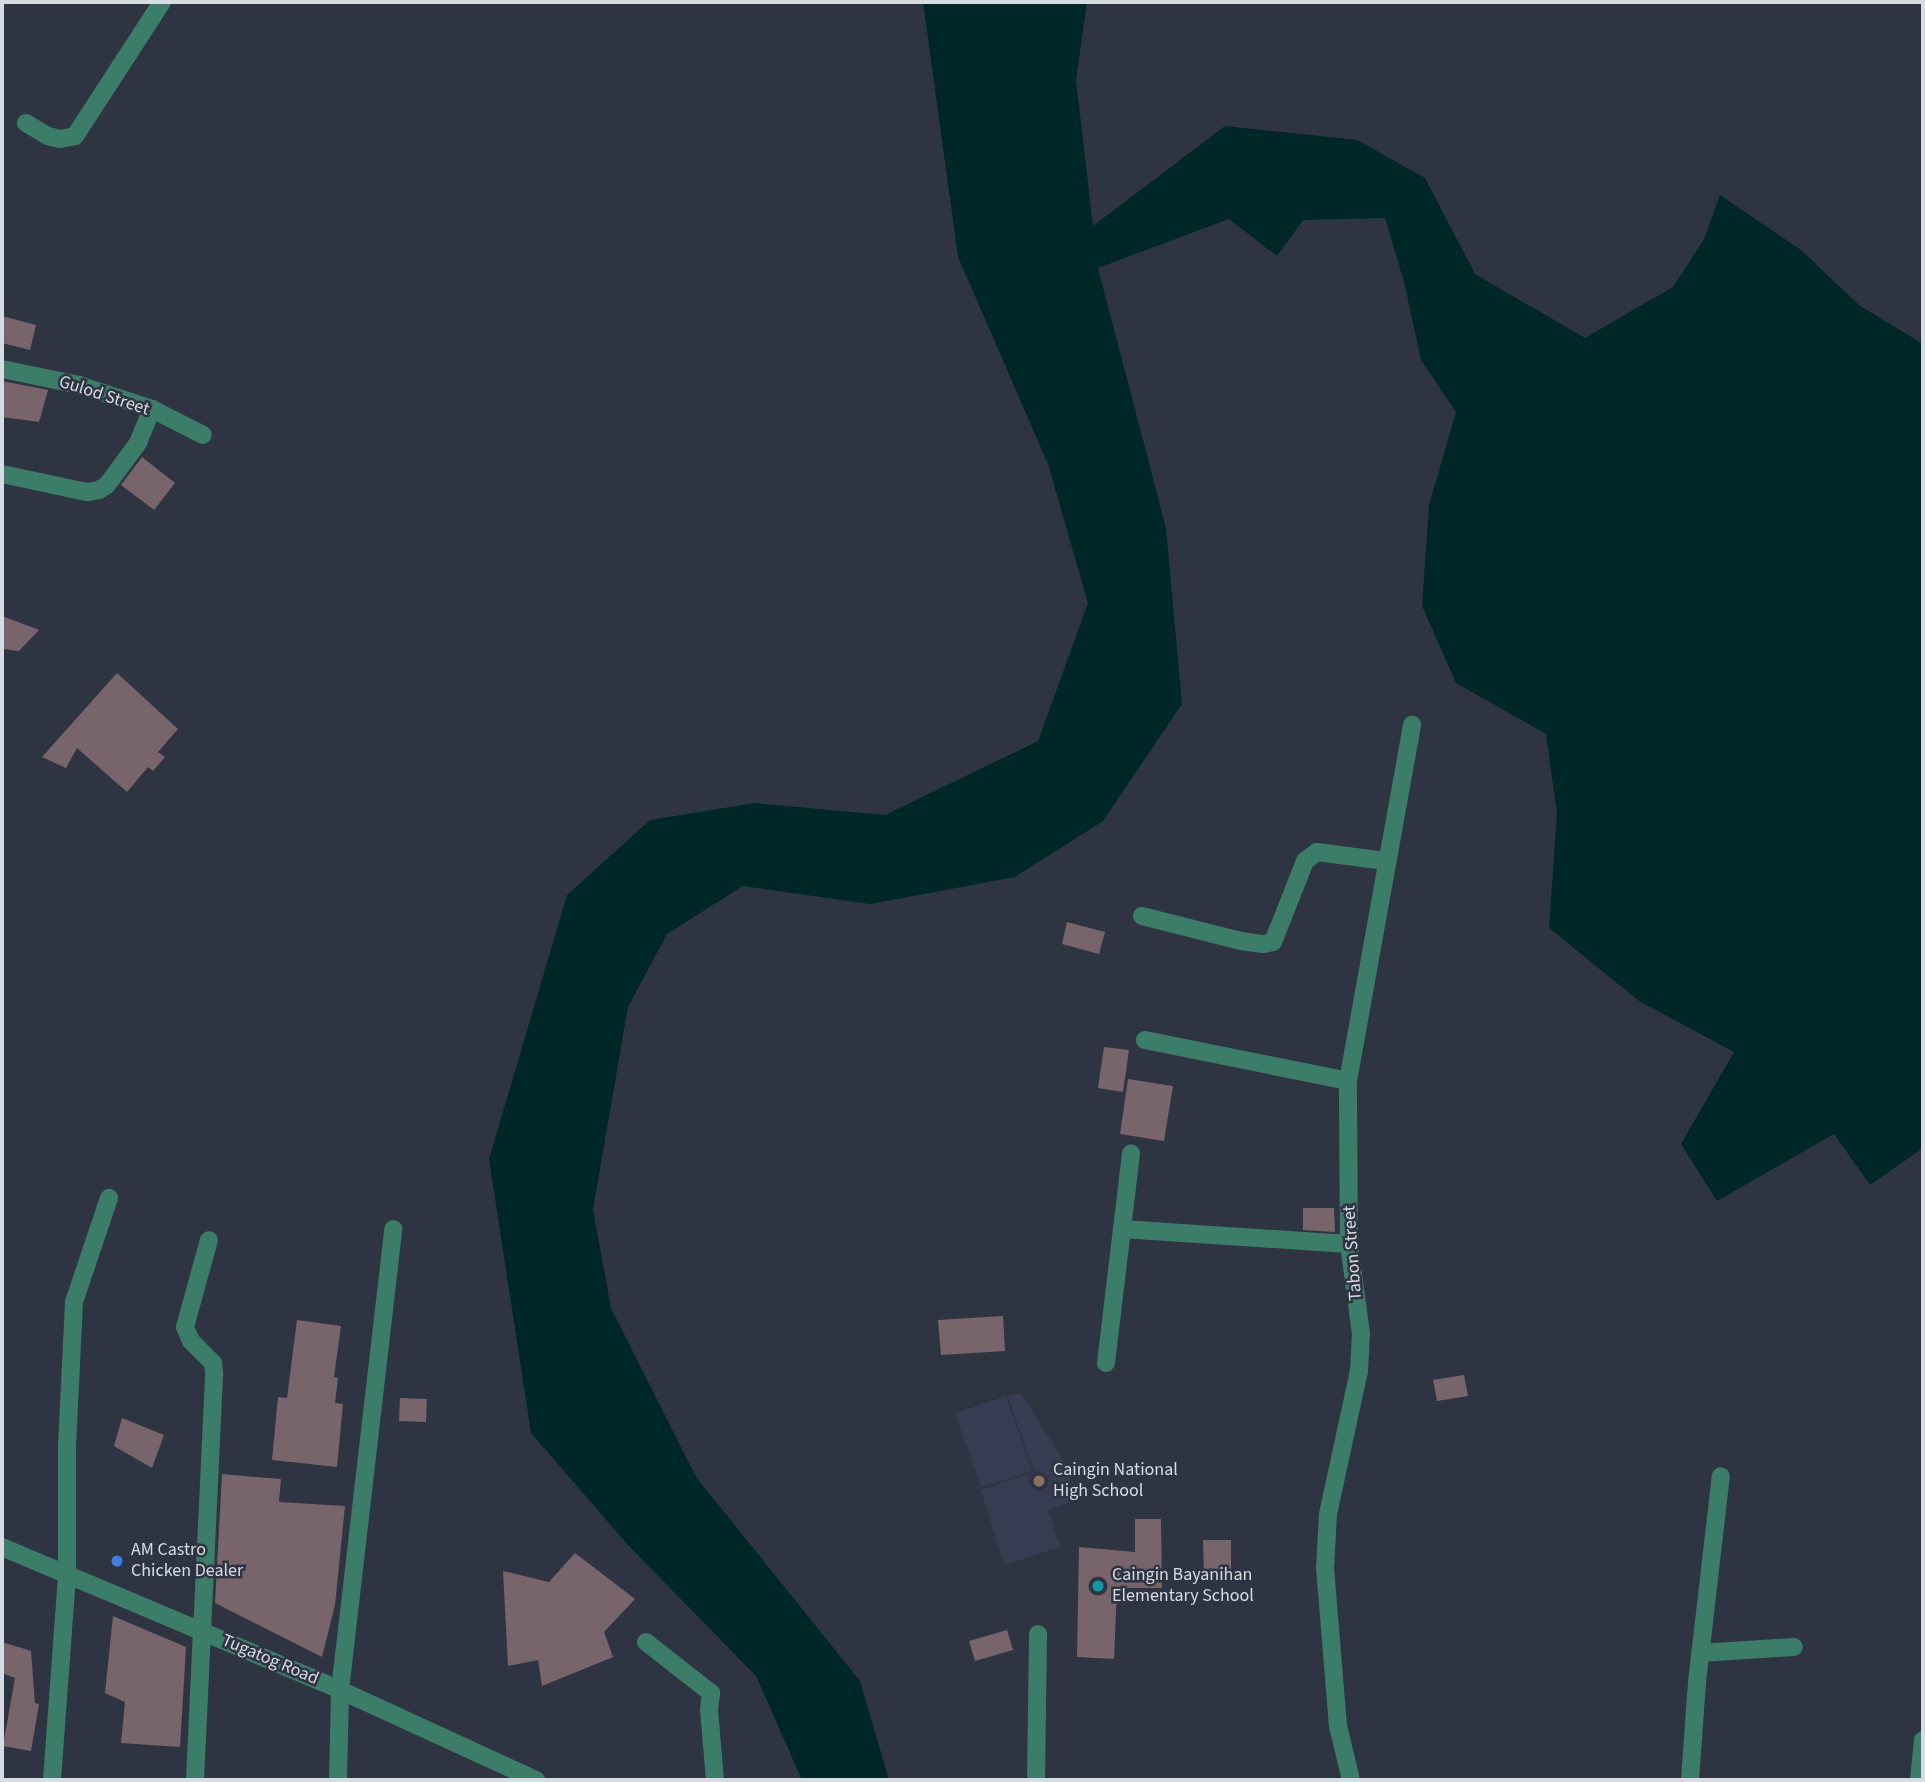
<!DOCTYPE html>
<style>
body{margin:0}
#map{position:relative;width:1925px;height:1782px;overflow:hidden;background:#2f3443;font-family:"Source Sans 3",sans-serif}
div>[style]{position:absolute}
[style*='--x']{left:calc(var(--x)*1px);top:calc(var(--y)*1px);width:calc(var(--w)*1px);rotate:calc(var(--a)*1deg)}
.built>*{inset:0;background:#363d52}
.water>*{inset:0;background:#002728}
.building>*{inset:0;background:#78656b}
.minor>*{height:18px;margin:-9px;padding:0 9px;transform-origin:9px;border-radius:9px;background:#3c7d69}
.dots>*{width:19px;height:19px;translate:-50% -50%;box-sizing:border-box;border:4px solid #2f3443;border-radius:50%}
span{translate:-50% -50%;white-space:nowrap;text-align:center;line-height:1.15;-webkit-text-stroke:5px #2f3443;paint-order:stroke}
.street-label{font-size:18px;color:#d7dbe4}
.poi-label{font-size:18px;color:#d7dbe4}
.left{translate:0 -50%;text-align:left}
.frame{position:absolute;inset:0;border:4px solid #d7dbe4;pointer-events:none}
</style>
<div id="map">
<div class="built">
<div style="clip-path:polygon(1021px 1393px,1063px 1460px,1076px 1500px,1048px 1510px,1060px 1547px,1004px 1565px,981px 1490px,1034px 1472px,1008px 1396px)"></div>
<div style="clip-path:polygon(1006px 1396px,1032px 1471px,981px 1487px,955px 1413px)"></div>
</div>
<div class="water">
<div style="clip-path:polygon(923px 2px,1087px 2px,1076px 80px,1093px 226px,1225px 126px,1357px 140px,1425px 178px,1475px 274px,1585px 338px,1673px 287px,1704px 239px,1720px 195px,1801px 250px,1859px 305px,1923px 344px,1923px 1148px,1870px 1185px,1834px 1134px,1717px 1201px,1681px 1144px,1734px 1052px,1639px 1001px,1549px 928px,1557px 813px,1546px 734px,1456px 683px,1422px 606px,1429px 505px,1456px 412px,1421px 360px,1404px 282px,1385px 218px,1303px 220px,1277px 256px,1229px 219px,1098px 268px,1166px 528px,1182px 704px,1103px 821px,1015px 877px,870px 904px,743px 886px,667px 934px,628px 1007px,593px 1209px,611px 1308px,696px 1477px,860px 1681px,889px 1780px,802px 1780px,756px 1676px,628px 1545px,531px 1433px,489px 1159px,567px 895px,650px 820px,755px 803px,885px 815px,1038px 741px,1088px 603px,1048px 464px,958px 257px)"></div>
</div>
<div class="building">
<div style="clip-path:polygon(2px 316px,36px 325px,30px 350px,2px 343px)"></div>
<div style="clip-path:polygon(2px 381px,48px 390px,39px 422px,2px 417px)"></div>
<div style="clip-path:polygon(142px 457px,175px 483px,154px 510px,121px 485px)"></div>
<div style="clip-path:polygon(2px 616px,39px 630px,19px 651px,2px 649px)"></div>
<div style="clip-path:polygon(117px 673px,178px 729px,158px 752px,165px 757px,153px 771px,148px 767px,127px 792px,77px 748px,66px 768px,42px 757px)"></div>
<div style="clip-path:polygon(1067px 922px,1105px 932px,1099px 954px,1062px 944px)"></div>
<div style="clip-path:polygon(1104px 1047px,1129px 1050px,1123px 1092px,1098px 1088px)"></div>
<div style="clip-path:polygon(1128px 1079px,1173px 1086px,1164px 1141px,1120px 1134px)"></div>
<div style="clip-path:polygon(1303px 1208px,1334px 1208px,1335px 1232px,1303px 1230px)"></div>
<div style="clip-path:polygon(1003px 1316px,1005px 1351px,941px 1355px,938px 1320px)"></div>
<div style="clip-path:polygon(297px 1320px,341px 1326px,334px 1377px,338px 1378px,335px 1403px,343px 1404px,337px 1467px,272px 1460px,278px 1397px,287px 1398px)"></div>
<div style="clip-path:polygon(1464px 1375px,1468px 1396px,1437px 1401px,1433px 1380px)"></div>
<div style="clip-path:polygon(400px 1398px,427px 1399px,426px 1422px,399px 1421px)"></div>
<div style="clip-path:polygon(122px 1418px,164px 1435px,152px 1468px,114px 1446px)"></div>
<div style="clip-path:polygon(222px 1474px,281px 1479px,279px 1502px,345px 1506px,335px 1605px,322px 1657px,215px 1603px)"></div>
<div style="clip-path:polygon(1135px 1519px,1161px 1519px,1162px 1588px,1117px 1588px,1114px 1659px,1077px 1657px,1079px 1547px,1135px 1552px)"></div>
<div style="clip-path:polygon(1203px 1540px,1231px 1540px,1231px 1576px,1204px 1576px)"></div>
<div style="clip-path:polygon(575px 1553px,635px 1599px,604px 1632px,613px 1657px,542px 1686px,538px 1660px,508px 1666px,503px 1571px,549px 1582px)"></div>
<div style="clip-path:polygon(113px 1616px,186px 1647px,180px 1747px,121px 1743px,125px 1702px,105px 1693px)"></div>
<div style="clip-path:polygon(1007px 1630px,1013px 1650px,975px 1661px,969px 1641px)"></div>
<div style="clip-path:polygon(2px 1642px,31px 1651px,35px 1703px,39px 1704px,31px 1751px,3px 1746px,15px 1678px,2px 1673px)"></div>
</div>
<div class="minor">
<div style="--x:26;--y:123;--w:26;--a:31"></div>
<div style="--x:48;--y:136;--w:12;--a:14"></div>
<div style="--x:60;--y:139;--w:15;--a:-11"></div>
<div style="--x:75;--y:136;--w:160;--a:-57"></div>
<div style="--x:2;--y:369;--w:79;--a:11.7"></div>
<div style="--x:79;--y:385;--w:77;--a:18.2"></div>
<div style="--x:152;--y:409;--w:57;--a:27"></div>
<div style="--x:2;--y:474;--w:87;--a:12"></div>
<div style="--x:87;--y:492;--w:12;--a:-9"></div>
<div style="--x:99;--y:490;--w:9;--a:-32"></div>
<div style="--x:107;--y:485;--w:52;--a:-53.6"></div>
<div style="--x:138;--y:443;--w:37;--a:-68"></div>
<div style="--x:1142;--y:916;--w:102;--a:14.2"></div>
<div style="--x:1241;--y:941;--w:22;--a:8"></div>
<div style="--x:1263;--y:944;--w:10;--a:-11"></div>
<div style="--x:1273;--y:942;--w:87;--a:-68.4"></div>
<div style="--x:1305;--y:861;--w:15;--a:-37"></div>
<div style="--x:1317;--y:852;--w:69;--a:7.5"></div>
<div style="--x:1145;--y:1040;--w:207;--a:11.4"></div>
<div style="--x:1122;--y:1229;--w:227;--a:3.8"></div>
<div style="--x:1106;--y:1363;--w:211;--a:-83.2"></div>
<div style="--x:2;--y:1547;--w:367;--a:22.9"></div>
<div style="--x:340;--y:1690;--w:216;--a:24.7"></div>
<div style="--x:646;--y:1642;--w:83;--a:38.1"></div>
<div style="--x:711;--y:1693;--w:17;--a:97"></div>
<div style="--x:709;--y:1710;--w:70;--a:85.1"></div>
<div style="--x:1700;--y:1653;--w:94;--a:-3.7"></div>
<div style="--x:52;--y:1780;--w:207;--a:-85.8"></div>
<div style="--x:67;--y:1574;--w:128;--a:-90"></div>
<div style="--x:67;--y:1446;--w:144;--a:-87.2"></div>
<div style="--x:74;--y:1302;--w:110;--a:-71.4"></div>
<div style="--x:195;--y:1780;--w:408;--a:-87.3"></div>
<div style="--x:214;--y:1372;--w:9;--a:-96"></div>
<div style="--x:213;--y:1363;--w:31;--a:-135"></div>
<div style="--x:191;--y:1341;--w:15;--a:-113"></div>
<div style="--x:185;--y:1327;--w:90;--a:-74.6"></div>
<div style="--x:338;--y:1780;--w:90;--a:-88.7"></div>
<div style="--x:340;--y:1690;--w:464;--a:-83.4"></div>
<div style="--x:1036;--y:1780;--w:146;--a:-89.2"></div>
<div style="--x:1351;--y:1780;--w:56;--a:-103.5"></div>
<div style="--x:1338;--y:1726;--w:158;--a:-94.7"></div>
<div style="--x:1325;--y:1569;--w:55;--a:-86.9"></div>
<div style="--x:1328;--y:1514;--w:146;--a:-77.8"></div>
<div style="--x:1359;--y:1371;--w:37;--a:-87"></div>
<div style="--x:1361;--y:1334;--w:91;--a:-97.6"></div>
<div style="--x:1349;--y:1244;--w:163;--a:-90.4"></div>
<div style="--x:1348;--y:1081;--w:362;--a:-79.8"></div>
<div style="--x:1690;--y:1780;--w:98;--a:-85.9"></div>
<div style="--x:1697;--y:1682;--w:207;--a:-83.4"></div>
<div style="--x:1919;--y:1780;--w:40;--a:-84.3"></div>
</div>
<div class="dots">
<div style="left:1039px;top:1481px;background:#8d6e63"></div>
<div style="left:117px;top:1561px;background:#3f7fe0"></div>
<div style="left:1098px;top:1586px;background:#0f9aa8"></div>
</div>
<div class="street-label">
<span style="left:104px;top:396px;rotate:18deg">Gulod Street</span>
<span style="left:1353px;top:1253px;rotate:-94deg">Tabon Street</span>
<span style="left:270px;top:1660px;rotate:23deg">Tugatog Road</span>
</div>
<div class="poi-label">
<span class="left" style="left:1053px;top:1481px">Caingin National<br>High School</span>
<span class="left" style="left:131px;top:1561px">AM Castro<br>Chicken Dealer</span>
<span class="left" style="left:1112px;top:1586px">Caingin Bayanihan<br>Elementary School</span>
</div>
<div class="frame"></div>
</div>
